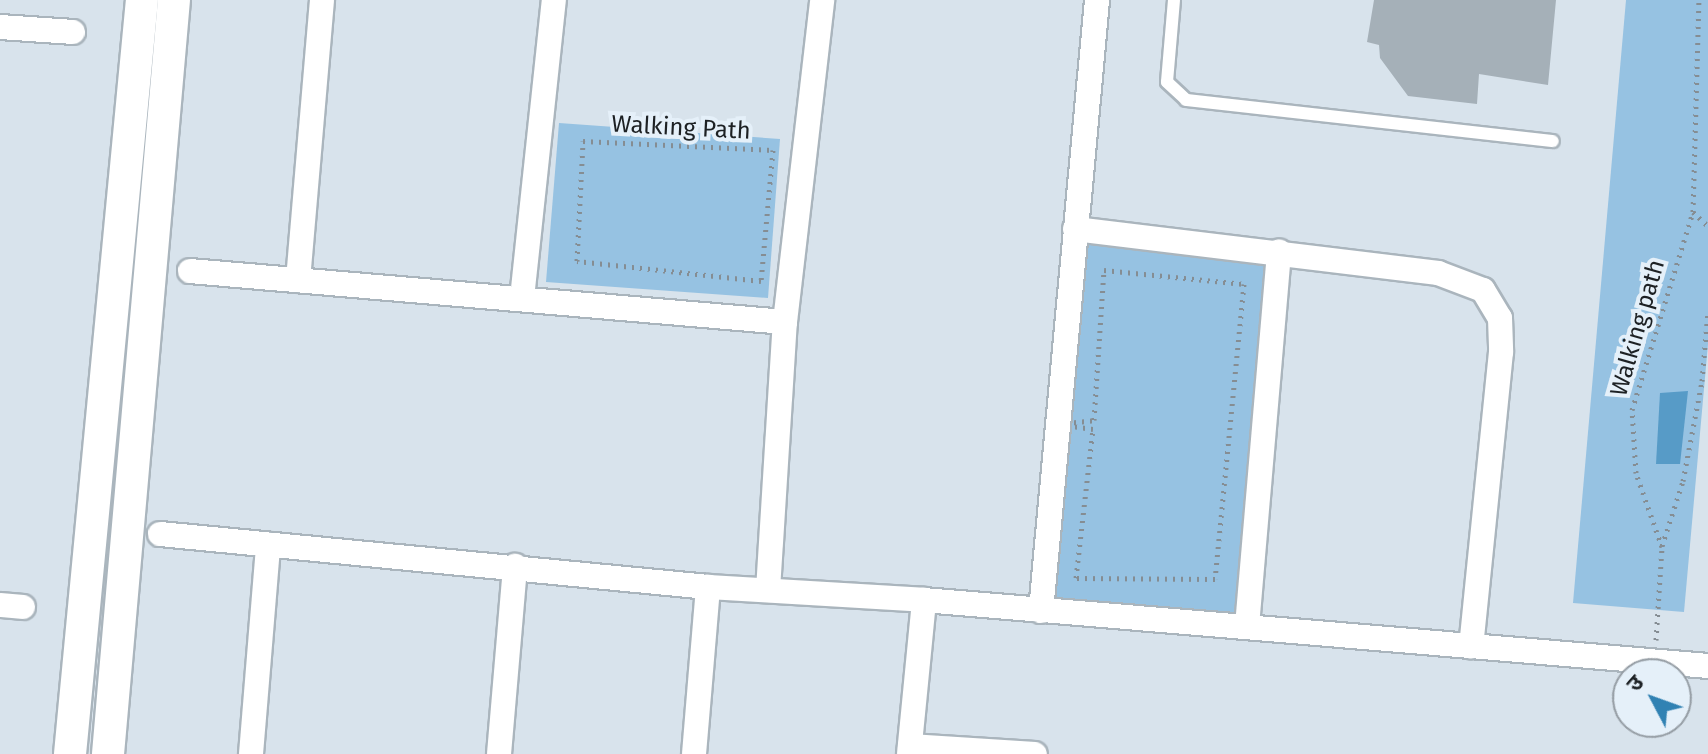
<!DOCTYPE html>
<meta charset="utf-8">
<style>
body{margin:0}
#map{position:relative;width:1708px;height:754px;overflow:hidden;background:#d8e3ec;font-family:"Fira Sans","Noto Sans Devanagari",sans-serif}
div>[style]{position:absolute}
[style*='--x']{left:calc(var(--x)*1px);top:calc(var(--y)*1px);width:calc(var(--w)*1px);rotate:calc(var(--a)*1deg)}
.green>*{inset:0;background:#96c2e2}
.water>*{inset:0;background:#579bc7}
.building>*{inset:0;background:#a5b0b8}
.path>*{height:5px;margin-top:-2.5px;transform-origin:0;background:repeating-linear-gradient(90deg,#858d93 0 2px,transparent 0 8px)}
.roads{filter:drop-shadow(2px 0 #aab5bd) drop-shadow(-2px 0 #aab5bd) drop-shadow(0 2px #aab5bd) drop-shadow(0 -2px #aab5bd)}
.service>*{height:12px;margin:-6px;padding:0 6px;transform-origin:6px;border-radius:6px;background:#fff}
.minor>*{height:24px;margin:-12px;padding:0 12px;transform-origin:12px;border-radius:12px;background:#fff}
.secondary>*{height:32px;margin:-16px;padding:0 16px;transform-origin:16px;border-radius:16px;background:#fff}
span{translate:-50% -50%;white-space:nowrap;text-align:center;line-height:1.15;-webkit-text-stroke:8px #e5f0f9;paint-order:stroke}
.street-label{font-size:24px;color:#1d2124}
.north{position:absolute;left:1612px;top:658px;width:80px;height:80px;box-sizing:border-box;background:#e5f0f9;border:2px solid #959da4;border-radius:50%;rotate:311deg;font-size:22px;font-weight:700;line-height:32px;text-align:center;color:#1d2124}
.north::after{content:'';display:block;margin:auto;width:28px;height:36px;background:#3182b3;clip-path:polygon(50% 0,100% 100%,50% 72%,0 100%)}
</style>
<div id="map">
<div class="green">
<div style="clip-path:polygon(1626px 0,1708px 0,1708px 344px,1684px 612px,1573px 603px)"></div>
<div style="clip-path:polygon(559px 123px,780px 139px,768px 298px,546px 282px)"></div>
<div style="clip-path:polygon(1075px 229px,1279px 251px,1247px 626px,1041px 611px)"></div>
</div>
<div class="water">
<div style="clip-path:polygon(1688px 391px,1680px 464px,1656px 464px,1660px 393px)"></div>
</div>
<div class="building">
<div style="clip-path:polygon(1374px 0,1556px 0,1548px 85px,1479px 74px,1477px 104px,1408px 96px,1380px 58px,1379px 45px,1367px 42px)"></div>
</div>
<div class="path">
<div style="--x:583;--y:141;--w:190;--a:2.7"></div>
<div style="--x:773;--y:150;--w:132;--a:95.2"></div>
<div style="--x:761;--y:281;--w:185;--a:-173.8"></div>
<div style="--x:577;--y:261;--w:120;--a:-87.1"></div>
<div style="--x:1693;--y:212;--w:21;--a:43"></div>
<div style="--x:1104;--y:270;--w:141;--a:5.7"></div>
<div style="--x:1244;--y:284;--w:296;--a:95.6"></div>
<div style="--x:1215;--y:579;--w:139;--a:-179.6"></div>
<div style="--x:1076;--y:578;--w:150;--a:-83.5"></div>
<div style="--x:1093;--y:429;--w:35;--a:-172"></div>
<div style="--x:1058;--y:424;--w:36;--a:-6"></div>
<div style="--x:1094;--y:420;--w:150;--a:-86.2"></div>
<div style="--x:1662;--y:546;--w:68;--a:-72.1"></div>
<div style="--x:1683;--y:481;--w:102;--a:-79.2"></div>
<div style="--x:1702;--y:381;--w:70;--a:-85.1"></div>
<div style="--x:1656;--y:640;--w:93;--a:-86.3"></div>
<div style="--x:1662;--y:547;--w:78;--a:-109.4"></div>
<div style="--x:1636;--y:473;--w:63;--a:-93.6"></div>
<div style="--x:1632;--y:410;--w:207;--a:-72.9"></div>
<div style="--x:1693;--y:212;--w:212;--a:-88.4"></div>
</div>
<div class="roads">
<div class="service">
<div style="--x:1174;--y:0;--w:82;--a:94.9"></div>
<div style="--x:1167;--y:82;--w:26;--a:43"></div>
<div style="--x:1186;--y:100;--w:369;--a:6.4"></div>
</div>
<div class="minor">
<div style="--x:0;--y:27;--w:73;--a:3.9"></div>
<div style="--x:1075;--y:229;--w:366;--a:6.9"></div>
<div style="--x:1438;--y:273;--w:48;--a:20.7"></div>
<div style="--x:1483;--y:290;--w:33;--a:59"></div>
<div style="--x:1500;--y:318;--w:34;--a:88"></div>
<div style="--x:1501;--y:352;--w:296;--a:95.8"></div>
<div style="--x:190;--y:271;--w:597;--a:4.9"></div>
<div style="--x:298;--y:280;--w:281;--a:-85.1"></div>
<div style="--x:522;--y:298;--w:300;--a:-83.9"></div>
<div style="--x:160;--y:534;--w:551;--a:5.52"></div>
<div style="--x:708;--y:587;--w:216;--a:3.4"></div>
<div style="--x:924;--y:600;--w:787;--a:4.81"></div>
<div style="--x:768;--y:590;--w:269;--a:-86.4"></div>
<div style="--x:785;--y:322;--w:324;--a:-83.4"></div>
<div style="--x:0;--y:605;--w:23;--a:5"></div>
<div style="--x:1041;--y:611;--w:614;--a:-84.76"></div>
<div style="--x:1247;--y:626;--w:376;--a:-85.1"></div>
<div style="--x:910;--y:746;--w:125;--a:3.7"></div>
<div style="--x:251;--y:754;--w:210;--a:-85.3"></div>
<div style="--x:499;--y:754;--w:189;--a:-85.1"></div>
<div style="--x:694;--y:754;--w:168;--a:-85.2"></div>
<div style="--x:909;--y:754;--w:155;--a:-84.4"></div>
</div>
<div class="secondary">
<div style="--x:70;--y:754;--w:757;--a:-84.55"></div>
<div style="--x:108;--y:754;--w:757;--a:-85"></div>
</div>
</div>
<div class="street-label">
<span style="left:681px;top:128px;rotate:3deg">Walking Path</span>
<span style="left:1638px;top:328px;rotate:-74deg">Walking path</span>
</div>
<div class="north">उ</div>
</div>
